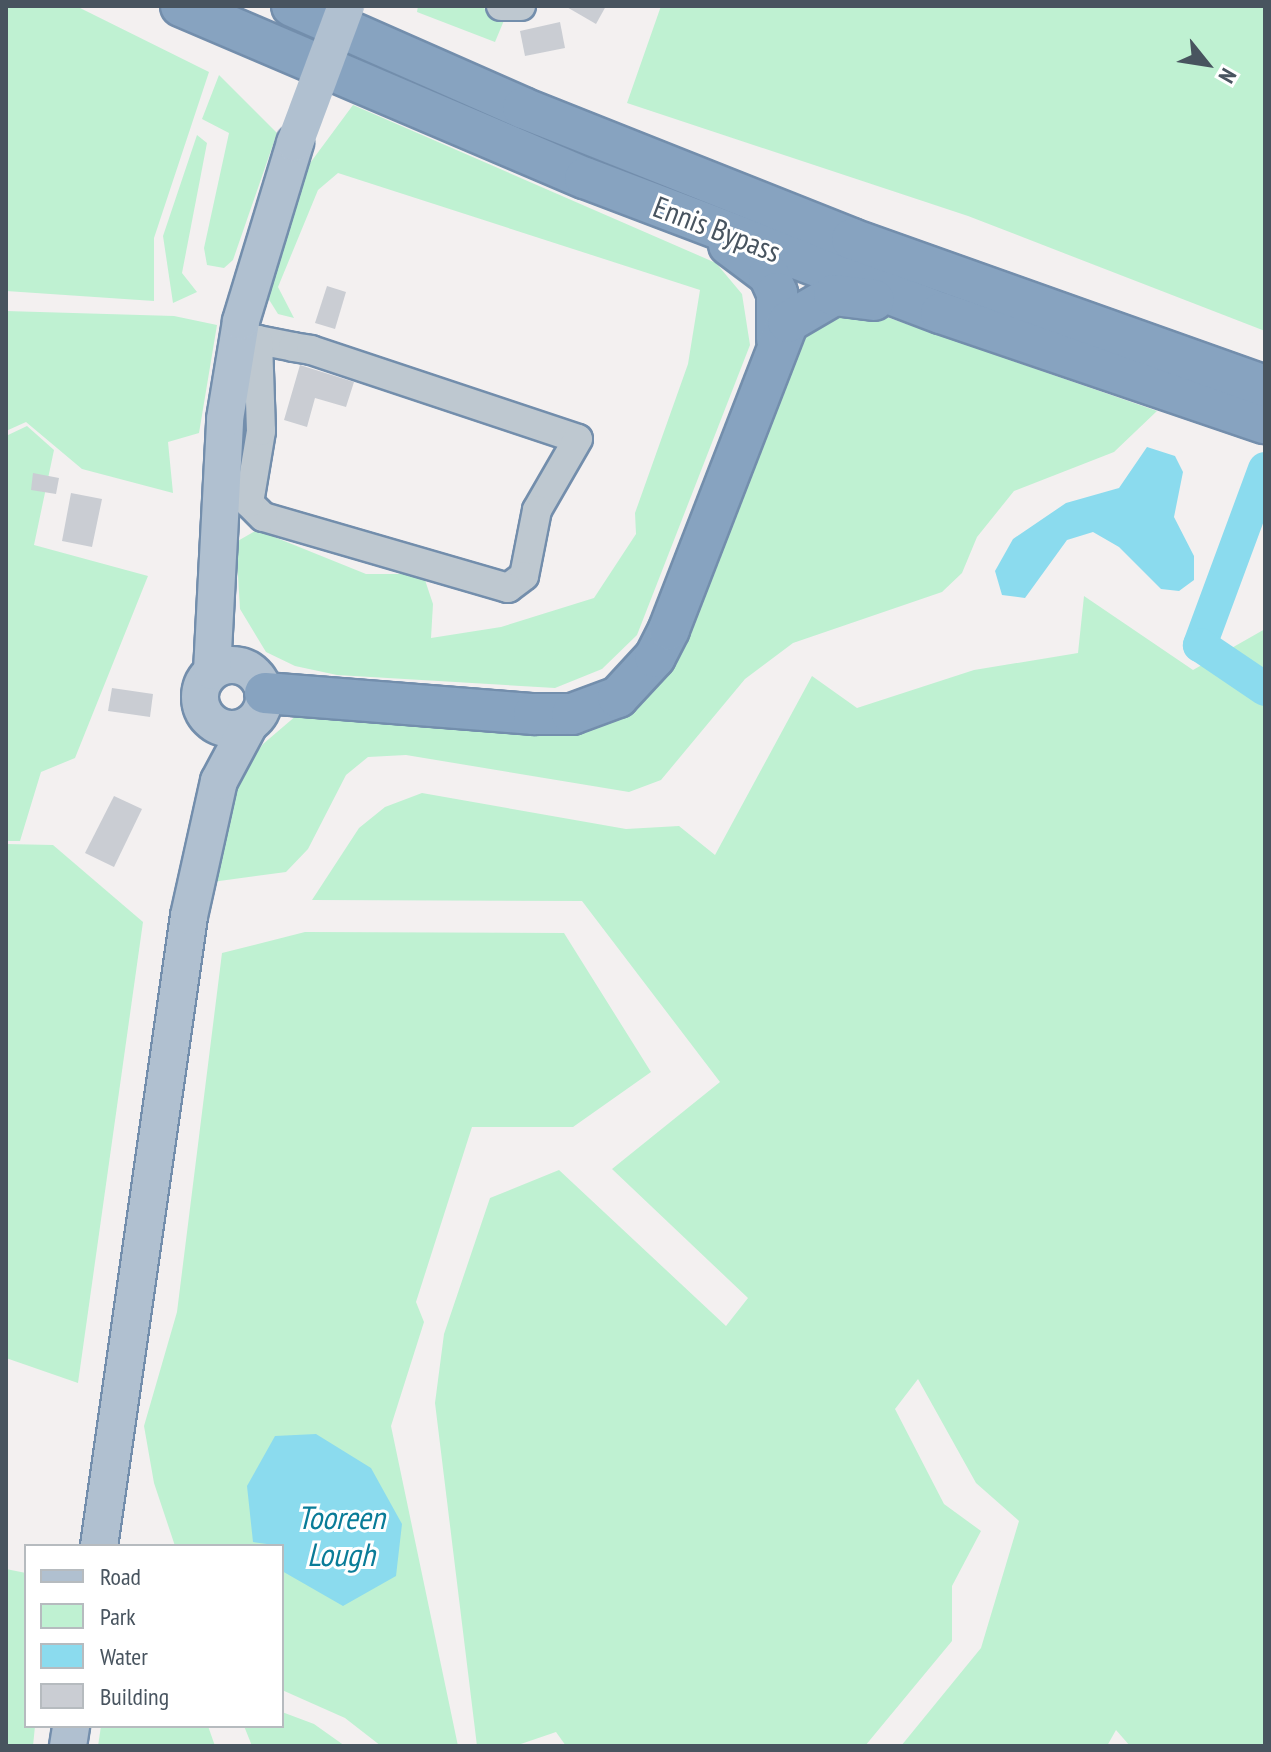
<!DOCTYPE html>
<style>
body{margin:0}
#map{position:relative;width:1271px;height:1752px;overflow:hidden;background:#f3f0f0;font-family:"PT Sans Narrow",sans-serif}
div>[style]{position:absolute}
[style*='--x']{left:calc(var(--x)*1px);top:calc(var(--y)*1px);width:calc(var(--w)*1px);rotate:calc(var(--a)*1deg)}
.green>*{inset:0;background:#bff1d2}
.water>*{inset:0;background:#8bdbee}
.river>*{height:34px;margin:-17px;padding:0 17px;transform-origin:17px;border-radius:17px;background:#8bdbee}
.building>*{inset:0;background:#cacdd3}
.roads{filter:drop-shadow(2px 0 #738eac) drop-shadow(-2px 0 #738eac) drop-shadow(0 2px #738eac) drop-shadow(0 -2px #738eac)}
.minor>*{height:28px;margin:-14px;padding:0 14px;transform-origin:14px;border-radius:14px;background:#bec8d0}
.major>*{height:36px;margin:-18px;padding:0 18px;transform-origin:18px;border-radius:18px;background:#b0c0d0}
.major>.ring{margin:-18px;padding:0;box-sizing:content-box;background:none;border:36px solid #b0c0d0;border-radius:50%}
.highway>*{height:40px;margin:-20px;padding:0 20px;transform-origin:20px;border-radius:20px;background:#87a3c0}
.major-bridge>*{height:36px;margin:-18px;padding:0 18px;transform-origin:18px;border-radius:18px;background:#b0c0d0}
span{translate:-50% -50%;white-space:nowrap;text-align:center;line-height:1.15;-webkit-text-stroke:6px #fff;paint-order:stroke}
.street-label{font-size:30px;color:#48545f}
.water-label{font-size:32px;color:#0a7c98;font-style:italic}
.frame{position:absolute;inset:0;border:8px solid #48545f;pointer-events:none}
.legend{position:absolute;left:24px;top:1544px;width:260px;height:184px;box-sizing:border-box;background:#fff;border:2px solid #b6bbbf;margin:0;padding:10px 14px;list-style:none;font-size:24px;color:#48545f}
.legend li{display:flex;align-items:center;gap:16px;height:40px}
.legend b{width:40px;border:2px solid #b6bbbf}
.north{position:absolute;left:1167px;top:24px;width:80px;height:80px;-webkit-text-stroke:6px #fff;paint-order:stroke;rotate:120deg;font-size:22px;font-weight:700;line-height:32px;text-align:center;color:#48545f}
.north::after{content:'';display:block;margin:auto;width:28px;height:36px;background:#48545f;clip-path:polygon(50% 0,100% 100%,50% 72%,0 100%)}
</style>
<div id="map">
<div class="green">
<div style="clip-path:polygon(6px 6px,76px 6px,209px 72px,154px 238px,154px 301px,6px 291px)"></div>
<div style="clip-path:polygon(418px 6px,479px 6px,505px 18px,495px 42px,417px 12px)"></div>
<div style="clip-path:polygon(661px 6px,1265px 6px,1265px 331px,968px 216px,627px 103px)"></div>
<div style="clip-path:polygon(219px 75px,277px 133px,233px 260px,224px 268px,207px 265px,204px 248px,229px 133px,202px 119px)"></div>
<div style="clip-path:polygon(353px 105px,716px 263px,742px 294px,750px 345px,637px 635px,602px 669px,555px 688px,337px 675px,295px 666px,266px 652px,240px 609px,236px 542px,257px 530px,366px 574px,423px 574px,433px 604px,431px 638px,501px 627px,594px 598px,636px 534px,635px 513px,688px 364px,700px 290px,338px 173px,318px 190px,278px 287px,294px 318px,278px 314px,263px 290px,299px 178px)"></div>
<div style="clip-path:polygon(197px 135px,207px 143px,182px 273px,197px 292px,173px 303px,163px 236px)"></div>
<div style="clip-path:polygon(855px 306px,1157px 411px,1114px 452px,1014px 491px,977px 537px,962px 573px,942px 592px,793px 643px,745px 679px,661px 780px,629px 792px,406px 755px,368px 757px,346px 775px,308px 849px,286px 872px,212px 882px,234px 785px,263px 744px,297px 715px,626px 709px,788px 341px)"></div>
<div style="clip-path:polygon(6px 311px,174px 316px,217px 325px,199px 433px,168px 442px,173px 493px,82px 469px,26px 422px,6px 431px)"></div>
<div style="clip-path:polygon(27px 426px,54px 450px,34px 545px,148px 576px,75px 758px,41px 772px,20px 841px,6px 841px,6px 436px)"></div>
<div style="clip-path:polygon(1084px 596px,1193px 670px,1265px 629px,1265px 1746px,1130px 1746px,1116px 1730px,1107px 1746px,901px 1746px,981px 1648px,1019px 1521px,976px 1483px,918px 1379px,895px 1409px,944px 1504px,981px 1531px,952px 1586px,952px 1641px,865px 1746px,566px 1746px,556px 1732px,515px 1746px,477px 1746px,435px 1403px,444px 1334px,490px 1198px,559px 1170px,726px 1326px,748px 1298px,612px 1169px,720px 1082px,582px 901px,312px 900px,359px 828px,385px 807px,422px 793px,626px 829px,679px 826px,715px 855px,812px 676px,857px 708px,974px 670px,1078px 653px)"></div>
<div style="clip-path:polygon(6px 844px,53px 845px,143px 922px,78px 1383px,6px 1358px)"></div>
<div style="clip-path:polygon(305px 932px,564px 933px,651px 1072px,573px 1127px,472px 1127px,416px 1302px,424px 1322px,391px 1426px,458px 1746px,381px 1746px,345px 1718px,282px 1690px,282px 1546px,175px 1546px,154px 1483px,144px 1426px,177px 1312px,222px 953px)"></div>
<div style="clip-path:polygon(6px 1569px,26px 1573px,26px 1726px,35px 1726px,33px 1746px,6px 1746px)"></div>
<div style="clip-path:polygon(282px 1712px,314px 1724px,345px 1746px,252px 1746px,244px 1726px,282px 1726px)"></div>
<div style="clip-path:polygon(101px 1726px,208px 1726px,215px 1746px,98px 1746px)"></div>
</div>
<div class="water">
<div style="clip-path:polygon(1147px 447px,1175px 456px,1183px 472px,1174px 517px,1194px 556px,1194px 580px,1179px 591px,1161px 589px,1119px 547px,1093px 532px,1067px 540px,1025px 598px,1002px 595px,995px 571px,1013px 539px,1066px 503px,1119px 488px)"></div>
<div style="clip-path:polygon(316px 1434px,371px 1468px,402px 1524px,396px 1576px,343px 1606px,282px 1571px,282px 1546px,253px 1542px,247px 1486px,275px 1436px)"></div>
</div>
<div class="river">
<div style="--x:1265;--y:469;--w:188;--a:110.3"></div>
<div style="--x:1200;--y:645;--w:78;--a:34.1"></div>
</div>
<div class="building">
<div style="clip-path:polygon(565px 6px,606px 6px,596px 24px)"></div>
<div style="clip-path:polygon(560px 22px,565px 48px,525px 56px,520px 31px)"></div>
<div style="clip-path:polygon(327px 286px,346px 292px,335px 329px,315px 323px)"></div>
<div style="clip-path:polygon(300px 365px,354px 382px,346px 407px,315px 398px,307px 427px,284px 420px)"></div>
<div style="clip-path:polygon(33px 473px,59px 478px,56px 494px,31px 490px)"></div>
<div style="clip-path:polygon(71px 493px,102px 499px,92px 547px,62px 541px)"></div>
<div style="clip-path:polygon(112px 688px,153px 694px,150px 717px,108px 711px)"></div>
<div style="clip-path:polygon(114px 796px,142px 809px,114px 867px,85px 853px)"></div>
</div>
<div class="roads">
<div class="minor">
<div style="--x:501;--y:6;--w:20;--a:0"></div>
<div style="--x:239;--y:336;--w:19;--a:12"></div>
<div style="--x:258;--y:340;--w:36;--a:11"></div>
<div style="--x:293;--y:347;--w:18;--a:9"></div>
<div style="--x:311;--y:350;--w:281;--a:18.4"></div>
<div style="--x:578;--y:439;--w:82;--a:120"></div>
<div style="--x:537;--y:510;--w:67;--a:101.1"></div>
<div style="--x:524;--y:576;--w:20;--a:143"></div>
<div style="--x:508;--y:588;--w:255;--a:-163.8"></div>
<div style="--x:263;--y:517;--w:20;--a:-135"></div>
<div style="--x:249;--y:503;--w:73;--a:-80.5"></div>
<div style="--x:261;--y:431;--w:91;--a:-91.9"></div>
</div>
<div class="major">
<div class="ring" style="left:200px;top:665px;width:28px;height:28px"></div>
<div style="--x:212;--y:671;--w:252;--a:-87"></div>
<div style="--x:225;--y:419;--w:99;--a:-80.7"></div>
<div style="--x:241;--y:321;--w:186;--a:-73.1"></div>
<div style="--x:99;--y:1546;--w:636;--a:-81.87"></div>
<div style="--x:189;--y:916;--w:138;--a:-77.5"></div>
<div style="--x:219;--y:781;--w:64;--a:-61.8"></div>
<div style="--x:68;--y:1746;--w:20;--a:-81"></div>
</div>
<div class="highway">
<div style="--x:181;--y:6;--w:439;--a:23.1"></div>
<div style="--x:585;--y:178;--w:381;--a:20.8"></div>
<div style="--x:941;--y:313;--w:342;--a:18.8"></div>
<div style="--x:292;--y:6;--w:253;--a:23.8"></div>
<div style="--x:523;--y:108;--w:354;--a:21.7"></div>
<div style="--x:852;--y:239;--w:438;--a:19.6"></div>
<div style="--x:729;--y:245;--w:50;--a:36.9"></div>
<div style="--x:769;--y:275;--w:20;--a:66"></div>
<div style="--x:777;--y:293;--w:46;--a:90"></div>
<div style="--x:265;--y:693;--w:270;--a:4.5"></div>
<div style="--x:534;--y:714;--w:38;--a:0"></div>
<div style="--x:572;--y:714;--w:49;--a:-20.3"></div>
<div style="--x:618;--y:697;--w:54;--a:-47.2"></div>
<div style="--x:655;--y:657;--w:31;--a:-63"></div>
<div style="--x:669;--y:629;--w:329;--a:-68.8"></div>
<div style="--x:788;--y:322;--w:53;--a:-30.4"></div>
<div style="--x:834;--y:295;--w:40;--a:7.1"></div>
</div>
</div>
<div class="major-bridge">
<div style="--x:295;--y:143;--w:146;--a:-69.6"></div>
</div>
<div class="street-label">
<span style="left:717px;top:229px;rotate:21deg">Ennis Bypass</span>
</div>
<div class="water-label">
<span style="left:341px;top:1536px">Tooreen<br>Lough</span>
</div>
<div class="frame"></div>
<ul class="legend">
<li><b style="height:10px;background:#b0c0d0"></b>Road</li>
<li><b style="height:22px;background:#bff1d2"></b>Park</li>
<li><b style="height:22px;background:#8bdbee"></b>Water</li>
<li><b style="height:22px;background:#cacdd3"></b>Building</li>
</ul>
<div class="north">N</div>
</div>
